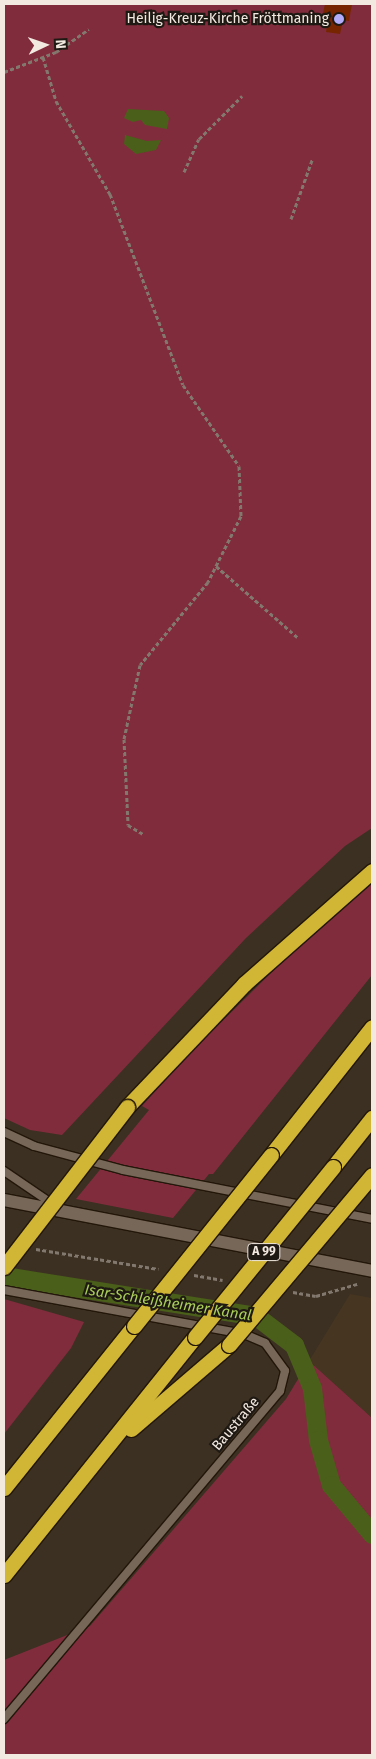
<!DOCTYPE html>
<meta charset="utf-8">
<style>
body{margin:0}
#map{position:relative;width:376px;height:1759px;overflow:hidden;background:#3c3022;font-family:"Fira Sans",sans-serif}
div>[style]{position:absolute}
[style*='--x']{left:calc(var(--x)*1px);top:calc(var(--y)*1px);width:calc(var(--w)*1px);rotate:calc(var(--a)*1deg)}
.built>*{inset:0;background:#463521}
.green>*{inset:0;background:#812c3c}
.water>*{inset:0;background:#4a5f1a}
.canal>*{height:19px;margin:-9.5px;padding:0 9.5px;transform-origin:9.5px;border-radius:9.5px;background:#4a5f1a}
.building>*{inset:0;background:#762500}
.path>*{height:3px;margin-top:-1.5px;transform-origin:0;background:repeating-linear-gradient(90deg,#83786d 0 4px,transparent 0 6.5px)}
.roads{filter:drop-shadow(1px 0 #23170a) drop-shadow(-1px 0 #23170a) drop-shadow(0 1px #23170a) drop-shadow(0 -1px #23170a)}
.lane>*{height:8px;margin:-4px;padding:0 4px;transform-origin:4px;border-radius:4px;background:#766758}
.secondary>*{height:12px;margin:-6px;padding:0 6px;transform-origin:6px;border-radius:6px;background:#766758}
.highway>*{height:15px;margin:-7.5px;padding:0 7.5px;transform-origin:7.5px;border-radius:7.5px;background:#d1b535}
.bridges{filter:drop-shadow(1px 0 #23170a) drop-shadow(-1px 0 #23170a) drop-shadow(0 1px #23170a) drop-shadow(0 -1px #23170a)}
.highway-bridge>*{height:15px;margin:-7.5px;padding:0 7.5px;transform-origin:7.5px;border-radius:7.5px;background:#d1b535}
.dots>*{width:14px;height:14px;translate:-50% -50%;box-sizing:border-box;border:2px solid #1f1913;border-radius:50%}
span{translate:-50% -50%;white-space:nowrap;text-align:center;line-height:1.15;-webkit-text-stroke:4.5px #1f1913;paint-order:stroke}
.shield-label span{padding:1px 4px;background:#1f1913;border:1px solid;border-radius:4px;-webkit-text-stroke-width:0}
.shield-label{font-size:12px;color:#f2e9e1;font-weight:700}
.poi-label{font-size:14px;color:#f2e9e1}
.right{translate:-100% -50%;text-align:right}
.street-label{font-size:14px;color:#f2e9e1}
.water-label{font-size:15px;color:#a9cf59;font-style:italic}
.frame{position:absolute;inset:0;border:5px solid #f2e9e1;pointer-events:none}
.north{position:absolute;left:20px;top:20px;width:50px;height:50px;-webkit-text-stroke:4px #1f1913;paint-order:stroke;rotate:87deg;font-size:14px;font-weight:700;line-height:20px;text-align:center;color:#f2e9e1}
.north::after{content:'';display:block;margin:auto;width:18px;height:22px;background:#f2e9e1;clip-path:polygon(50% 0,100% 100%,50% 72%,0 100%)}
</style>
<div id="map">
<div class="built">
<div style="clip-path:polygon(350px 1294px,372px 1298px,372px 1418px,309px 1361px)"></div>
</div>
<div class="green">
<div style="clip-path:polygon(4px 4px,372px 4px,372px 828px,345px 846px,246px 938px,62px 1135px,30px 1130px,4px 1118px)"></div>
<div style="clip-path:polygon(372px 882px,372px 975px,213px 1174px,209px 1174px,173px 1218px,76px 1199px,149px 1110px,142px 1106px,187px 1056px,284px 960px)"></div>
<div style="clip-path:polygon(4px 1299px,84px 1322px,71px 1348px,4px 1434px)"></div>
<div style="clip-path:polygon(309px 1361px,372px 1418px,372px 1755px,4px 1755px,4px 1660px,90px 1626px,286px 1399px)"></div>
</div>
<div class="water">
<div style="clip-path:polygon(128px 109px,164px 111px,169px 118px,167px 129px,145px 125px,141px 120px,133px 122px,124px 118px)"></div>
<div style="clip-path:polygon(125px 135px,147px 141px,161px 140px,156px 150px,136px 154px,124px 144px)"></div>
</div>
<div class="canal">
<div style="--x:4;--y:1276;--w:255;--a:9"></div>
<div style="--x:256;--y:1316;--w:48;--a:37.3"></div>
<div style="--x:294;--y:1345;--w:47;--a:67.3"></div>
<div style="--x:312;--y:1388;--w:52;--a:83.4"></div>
<div style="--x:318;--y:1440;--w:47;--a:73.9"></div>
<div style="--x:331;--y:1485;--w:64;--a:50.1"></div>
</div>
<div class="building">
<div style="clip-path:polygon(325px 4px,352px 4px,349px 21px,343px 20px,340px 34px,326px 32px,328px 18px,322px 17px)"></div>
</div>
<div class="path">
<div style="--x:43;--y:57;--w:46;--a:73.5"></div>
<div style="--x:56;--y:101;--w:108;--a:59.9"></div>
<div style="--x:110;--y:194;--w:204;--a:69.1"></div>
<div style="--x:183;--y:385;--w:98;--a:55.3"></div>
<div style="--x:239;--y:466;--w:50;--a:87.7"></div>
<div style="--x:241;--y:516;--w:74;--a:116.6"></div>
<div style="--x:208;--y:582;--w:107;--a:129.3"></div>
<div style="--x:140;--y:665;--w:76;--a:102.2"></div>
<div style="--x:124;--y:739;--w:86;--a:87.3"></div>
<div style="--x:128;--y:825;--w:17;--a:31"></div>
<div style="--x:4;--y:72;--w:56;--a:-21"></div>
<div style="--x:56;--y:52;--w:40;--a:-34.9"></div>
<div style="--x:184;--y:172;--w:36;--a:-66"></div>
<div style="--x:199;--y:139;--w:61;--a:-45"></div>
<div style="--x:291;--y:219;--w:63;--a:-70.4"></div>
<div style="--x:216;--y:566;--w:108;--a:41.2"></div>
<div style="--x:36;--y:1249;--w:124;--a:9.3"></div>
<div style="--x:194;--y:1275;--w:29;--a:10"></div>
<div style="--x:293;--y:1292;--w:23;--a:10"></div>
<div style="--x:316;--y:1296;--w:43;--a:-16.3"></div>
</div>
<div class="roads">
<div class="lane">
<div style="--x:4;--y:1132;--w:33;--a:25"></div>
<div style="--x:34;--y:1146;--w:92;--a:15.1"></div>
<div style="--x:123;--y:1170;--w:254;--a:11.1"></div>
<div style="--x:4;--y:1171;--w:60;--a:34.2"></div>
<div style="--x:4;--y:1290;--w:244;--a:10.4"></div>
<div style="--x:244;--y:1334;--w:23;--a:23"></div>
<div style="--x:265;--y:1343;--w:34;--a:54"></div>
<div style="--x:285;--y:1371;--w:21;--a:104"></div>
<div style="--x:280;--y:1391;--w:429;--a:130.1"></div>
</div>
<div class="secondary">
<div style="--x:4;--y:1200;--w:375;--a:10.9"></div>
</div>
<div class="highway">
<div style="--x:127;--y:1107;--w:170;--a:-46.4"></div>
<div style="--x:244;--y:984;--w:171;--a:-41.4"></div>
<div style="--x:271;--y:1155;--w:163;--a:-51.7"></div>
<div style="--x:333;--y:1167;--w:63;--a:-51.5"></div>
<div style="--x:131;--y:1429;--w:129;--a:-40.6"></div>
<div style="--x:4;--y:1488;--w:208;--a:-51.3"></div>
<div style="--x:4;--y:1575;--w:305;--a:-51.3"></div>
</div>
</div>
<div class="bridges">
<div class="highway-bridge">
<div style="--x:4;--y:1267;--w:202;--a:-52.4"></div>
<div style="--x:134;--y:1326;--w:219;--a:-51.3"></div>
<div style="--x:195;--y:1337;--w:219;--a:-50.9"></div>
<div style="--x:229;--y:1345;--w:222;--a:-49.9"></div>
</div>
</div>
<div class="dots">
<div style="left:339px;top:19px;background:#b3adf9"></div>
</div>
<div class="shield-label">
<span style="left:264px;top:1252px">A 99</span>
</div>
<div class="poi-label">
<span class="right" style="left:329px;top:19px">Heilig-Kreuz-Kirche Fröttmaning</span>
</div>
<div class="street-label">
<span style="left:236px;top:1424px;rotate:-50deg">Baustraße</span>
</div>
<div class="water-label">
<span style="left:168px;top:1303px;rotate:9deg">Isar-Schleißheimer Kanal</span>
</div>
<div class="frame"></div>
<div class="north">N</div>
</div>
